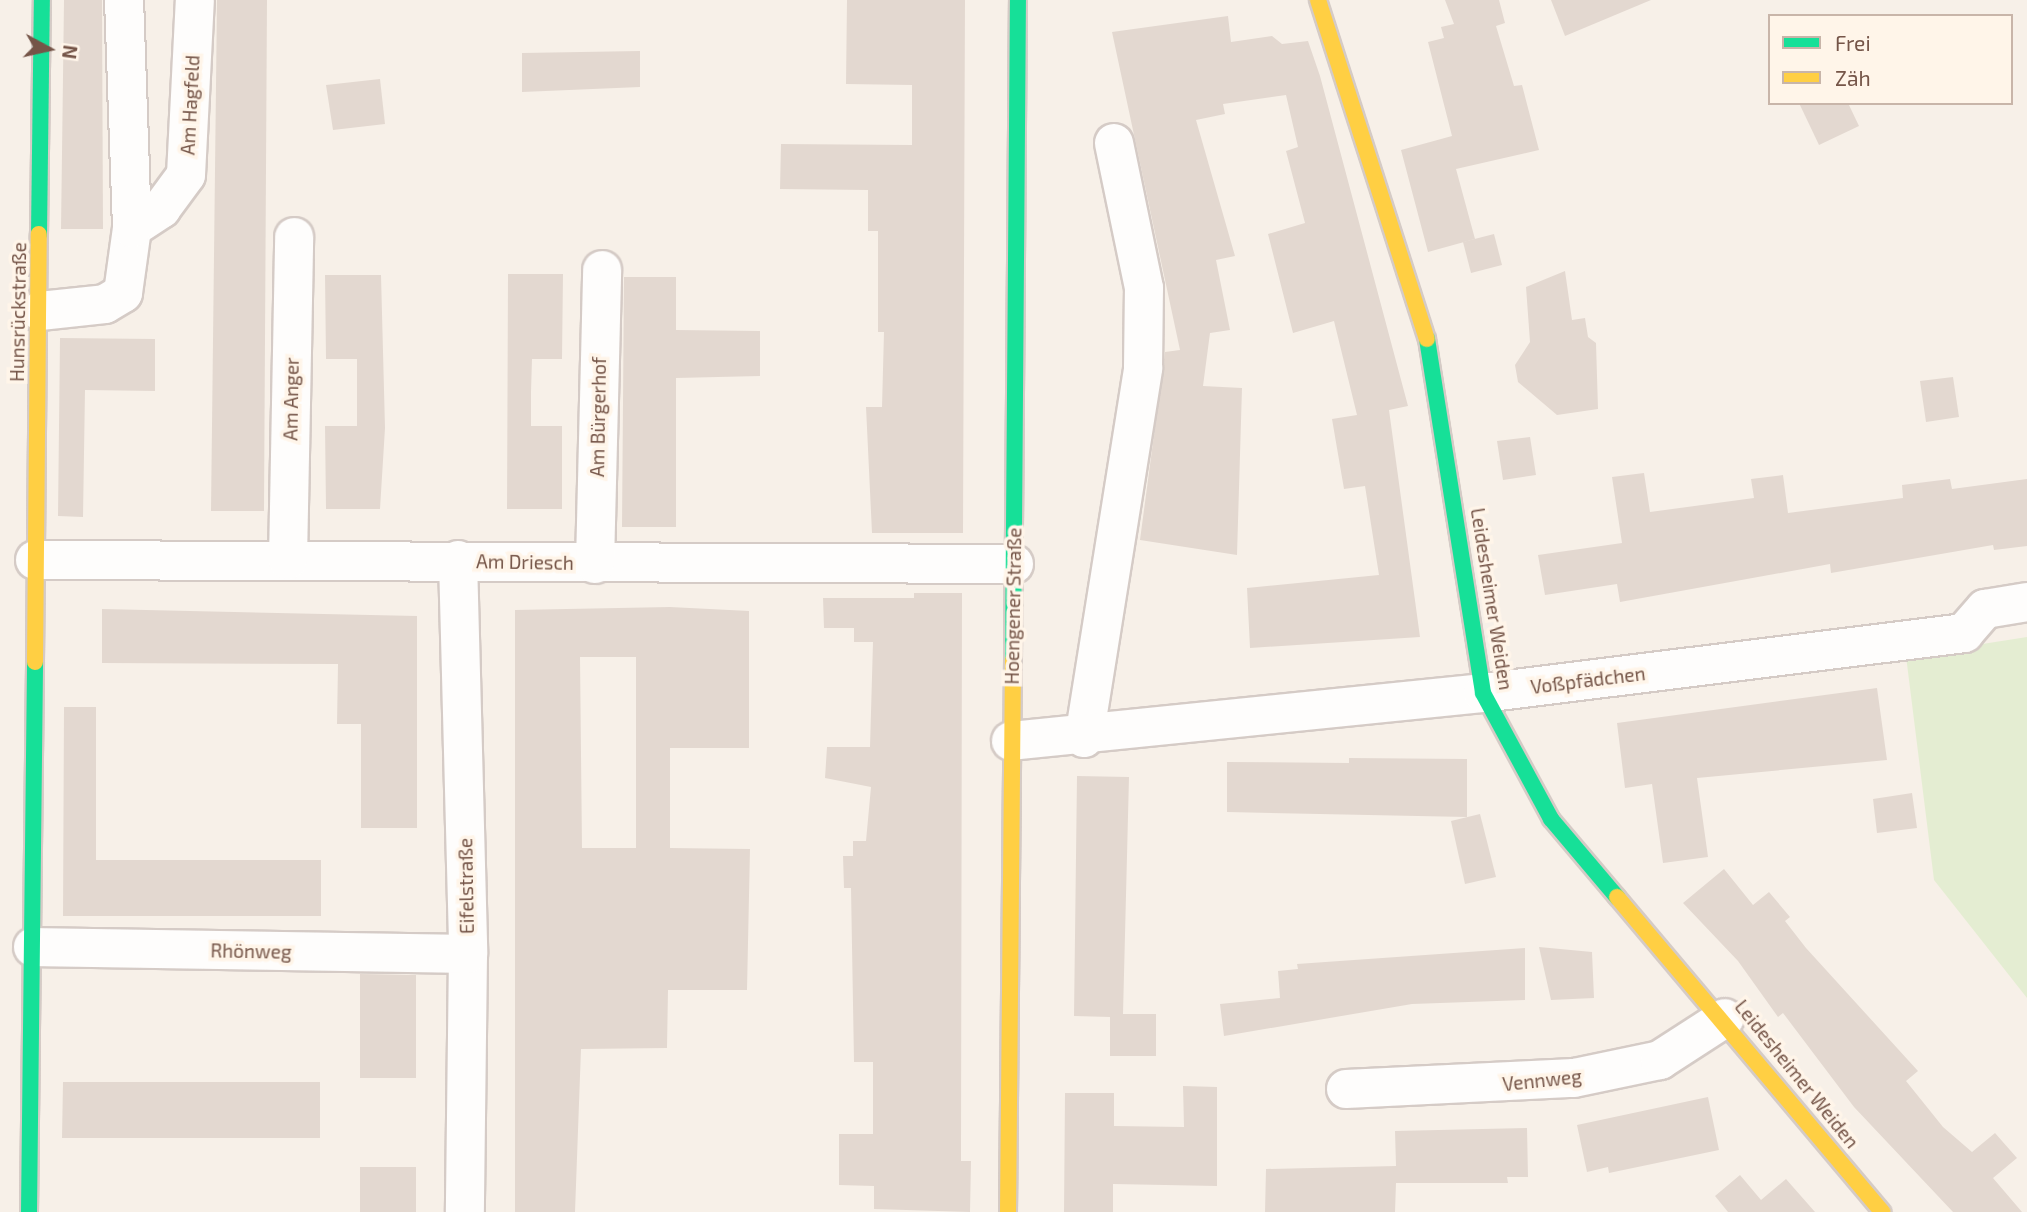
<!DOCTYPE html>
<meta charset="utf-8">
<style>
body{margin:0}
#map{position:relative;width:2027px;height:1212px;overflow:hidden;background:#f7f0e8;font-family:"Exo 2",sans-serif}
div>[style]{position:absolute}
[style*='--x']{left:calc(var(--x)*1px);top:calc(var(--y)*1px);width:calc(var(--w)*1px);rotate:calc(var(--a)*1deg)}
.green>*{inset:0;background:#e4edd2}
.building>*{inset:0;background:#e3d8d0}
.roads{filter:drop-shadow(2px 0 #d5cbc6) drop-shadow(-2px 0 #d5cbc6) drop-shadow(0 2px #d5cbc6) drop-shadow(0 -2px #d5cbc6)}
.street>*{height:38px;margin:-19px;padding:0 19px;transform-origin:19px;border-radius:19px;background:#fefdfc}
.fast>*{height:16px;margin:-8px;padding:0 8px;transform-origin:8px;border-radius:8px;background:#16e098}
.slow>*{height:16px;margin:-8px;padding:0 8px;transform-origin:8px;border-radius:8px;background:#ffcf43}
span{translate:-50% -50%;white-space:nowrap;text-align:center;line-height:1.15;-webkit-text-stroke:7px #fff5e9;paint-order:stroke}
.street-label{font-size:19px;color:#755548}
.legend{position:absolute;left:1768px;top:14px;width:245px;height:91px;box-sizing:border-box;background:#fff5e9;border:2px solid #c8b5a9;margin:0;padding:9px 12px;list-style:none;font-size:21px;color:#755548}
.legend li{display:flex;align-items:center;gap:14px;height:35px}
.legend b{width:35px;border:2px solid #c8b5a9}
.north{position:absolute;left:14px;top:14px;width:70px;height:70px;-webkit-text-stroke:5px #fff5e9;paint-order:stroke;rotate:98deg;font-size:19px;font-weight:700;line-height:28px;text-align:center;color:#755548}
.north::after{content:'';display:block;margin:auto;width:24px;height:32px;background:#755548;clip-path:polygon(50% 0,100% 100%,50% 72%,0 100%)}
</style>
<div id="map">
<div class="green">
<div style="clip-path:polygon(2027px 637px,2027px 998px,1934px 880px,1906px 656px)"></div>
</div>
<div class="building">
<div style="clip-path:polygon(64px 0,102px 0,103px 229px,61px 229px)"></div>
<div style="clip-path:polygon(217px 0,267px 0,264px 511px,211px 511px)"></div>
<div style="clip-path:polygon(847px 0,965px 0,963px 533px,872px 533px,866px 407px,882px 407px,884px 332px,878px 332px,878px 231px,868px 231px,868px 190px,780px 189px,781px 144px,912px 145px,912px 85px,846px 84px)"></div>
<div style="clip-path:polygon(1445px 0,1499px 0,1505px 23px,1496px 26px,1514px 86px,1522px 85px,1539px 150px,1456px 169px,1475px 239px,1428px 252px,1401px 150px,1452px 136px,1428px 42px,1444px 38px,1441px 27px,1454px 24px)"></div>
<div style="clip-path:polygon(1551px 0,1651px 0,1565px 36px)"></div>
<div style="clip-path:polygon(1228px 16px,1231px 42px,1272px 36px,1282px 44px,1308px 41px,1320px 76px,1408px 406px,1389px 410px,1420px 637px,1250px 648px,1247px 588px,1379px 575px,1365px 486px,1344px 489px,1332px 419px,1357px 415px,1334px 321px,1293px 333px,1268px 234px,1305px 223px,1286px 151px,1298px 147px,1286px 95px,1223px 104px,1225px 114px,1196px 120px,1235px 256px,1216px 260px,1230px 330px,1210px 333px,1203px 386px,1242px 388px,1237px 555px,1140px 540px,1165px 352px,1180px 350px,1112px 32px)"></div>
<div style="clip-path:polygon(640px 51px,640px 87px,522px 92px,522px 53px)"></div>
<div style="clip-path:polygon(380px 79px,385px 124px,333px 130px,326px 85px)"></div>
<div style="clip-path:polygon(1799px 103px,1848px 103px,1859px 126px,1819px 145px)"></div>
<div style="clip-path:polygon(1494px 234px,1502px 265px,1471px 273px,1463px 242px)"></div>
<div style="clip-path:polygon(1565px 271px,1572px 320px,1585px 318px,1588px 337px,1596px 343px,1598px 409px,1557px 415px,1518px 382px,1515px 365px,1530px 342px,1526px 287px)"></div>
<div style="clip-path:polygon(508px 274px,563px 274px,562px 359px,532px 359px,531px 392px,531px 426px,562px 426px,562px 509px,507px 509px)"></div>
<div style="clip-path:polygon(325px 275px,381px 275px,385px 428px,380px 509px,326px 509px,325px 426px,357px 426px,357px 359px,326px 359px)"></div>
<div style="clip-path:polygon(624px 277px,676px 277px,676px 330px,760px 331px,760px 376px,676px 378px,676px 527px,622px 527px)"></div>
<div style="clip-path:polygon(60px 338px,155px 339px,155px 391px,85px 390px,83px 517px,58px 516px)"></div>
<div style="clip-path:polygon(1953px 377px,1959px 417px,1926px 422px,1920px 381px)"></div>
<div style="clip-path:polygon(1530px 437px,1536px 475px,1503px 480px,1497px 441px)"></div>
<div style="clip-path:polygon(1644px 473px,1650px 512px,1754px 498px,1751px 479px,1783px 475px,1788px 513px,1903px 498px,1902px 485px,1950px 479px,1952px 489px,2027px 479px,2027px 546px,1994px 550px,1993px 545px,1831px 573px,1830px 564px,1620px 602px,1617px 584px,1545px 595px,1538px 555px,1622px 543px,1612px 477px)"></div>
<div style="clip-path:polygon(914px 593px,962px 593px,961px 1161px,971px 1161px,970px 1212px,874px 1209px,874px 1186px,839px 1185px,839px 1134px,873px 1134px,873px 1062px,854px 1062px,851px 888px,844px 888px,843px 856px,853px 856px,853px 841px,866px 841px,871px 787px,825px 778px,827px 747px,870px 747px,873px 642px,854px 642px,854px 628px,824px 628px,823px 598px,914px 598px)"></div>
<div style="clip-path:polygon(evenodd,670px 607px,749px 611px,749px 748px,670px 748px,670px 848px,750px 849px,747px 990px,668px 990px,667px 1048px,581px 1049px,575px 1212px,515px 1212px,515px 610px,670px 607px,580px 657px,636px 657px,636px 848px,582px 848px,580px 657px)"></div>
<div style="clip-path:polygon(102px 609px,417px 616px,417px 828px,361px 828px,361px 724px,337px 724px,338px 664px,102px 663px)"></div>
<div style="clip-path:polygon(1877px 688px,1887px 760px,1697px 778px,1708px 857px,1663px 863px,1652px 784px,1625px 788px,1617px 723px)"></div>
<div style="clip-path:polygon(64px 707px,96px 707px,96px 860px,321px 860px,321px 916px,63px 916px)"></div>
<div style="clip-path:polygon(1349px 758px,1467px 759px,1467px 817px,1227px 812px,1227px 762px,1349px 763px)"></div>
<div style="clip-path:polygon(1077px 776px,1129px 777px,1123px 1014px,1156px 1014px,1156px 1056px,1110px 1056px,1110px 1017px,1074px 1016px)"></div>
<div style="clip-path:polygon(1912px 793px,1917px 828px,1877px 833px,1873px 799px)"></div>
<div style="clip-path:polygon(1480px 814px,1496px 877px,1465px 884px,1451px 821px)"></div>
<div style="clip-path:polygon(1724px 869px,1753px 905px,1769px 892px,1790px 917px,1785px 921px,1806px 948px,1918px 1071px,1906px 1081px,1943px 1127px,1972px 1152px,1995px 1133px,2017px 1158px,1993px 1178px,2022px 1212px,1953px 1212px,1854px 1107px,1783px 1013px,1778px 1017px,1738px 961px,1683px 903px)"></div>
<div style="clip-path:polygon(1539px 947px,1592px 952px,1594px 998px,1551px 1000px)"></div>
<div style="clip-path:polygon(1525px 948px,1525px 1000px,1412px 1004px,1224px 1036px,1220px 1004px,1280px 998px,1278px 971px,1298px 969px,1297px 964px)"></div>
<div style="clip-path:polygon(360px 974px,416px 975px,416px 1078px,360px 1078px)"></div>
<div style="clip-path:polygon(63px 1082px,320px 1082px,320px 1138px,62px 1138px)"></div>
<div style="clip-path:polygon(1183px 1086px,1217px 1087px,1217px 1186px,1113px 1184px,1113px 1212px,1064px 1212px,1065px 1093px,1114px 1093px,1114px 1126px,1184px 1127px)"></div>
<div style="clip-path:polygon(1708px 1097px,1719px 1150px,1609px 1173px,1608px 1167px,1587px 1172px,1577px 1125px)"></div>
<div style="clip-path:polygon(1527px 1128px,1528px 1177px,1507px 1177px,1508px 1183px,1396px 1183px,1395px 1212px,1265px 1212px,1266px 1169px,1396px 1166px,1395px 1131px)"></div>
<div style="clip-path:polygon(360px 1167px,416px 1167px,416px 1212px,360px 1212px)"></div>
<div style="clip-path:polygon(1740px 1175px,1761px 1200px,1786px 1179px,1815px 1212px,1728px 1212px,1715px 1196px)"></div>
</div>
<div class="roads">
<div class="street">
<div style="--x:132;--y:228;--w:35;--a:-33"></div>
<div style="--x:161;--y:209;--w:42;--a:-53.7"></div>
<div style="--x:186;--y:175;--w:175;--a:-87.1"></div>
<div style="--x:40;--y:311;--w:65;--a:-6.1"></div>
<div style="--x:105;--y:304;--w:21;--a:-31"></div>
<div style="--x:123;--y:293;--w:66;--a:-82.1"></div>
<div style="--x:132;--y:228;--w:228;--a:-92"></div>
<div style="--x:35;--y:560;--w:979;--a:0.23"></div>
<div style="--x:288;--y:560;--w:323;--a:-88.9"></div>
<div style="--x:458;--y:560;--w:394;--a:88.5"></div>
<div style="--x:468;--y:954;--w:258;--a:90.7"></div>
<div style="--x:595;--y:564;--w:294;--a:-88.6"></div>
<div style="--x:1084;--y:738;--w:375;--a:-80.9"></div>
<div style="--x:1143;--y:368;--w:80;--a:-89.3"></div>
<div style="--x:1144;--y:288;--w:148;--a:-101.7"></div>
<div style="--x:1011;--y:741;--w:474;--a:-5.8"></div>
<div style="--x:1483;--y:693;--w:485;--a:-7.1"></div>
<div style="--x:1964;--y:633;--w:32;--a:-49"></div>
<div style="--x:1985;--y:609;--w:43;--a:-9.5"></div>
<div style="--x:33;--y:947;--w:435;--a:0.9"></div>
<div style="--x:1346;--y:1089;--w:228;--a:-2.8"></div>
<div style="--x:1574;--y:1078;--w:88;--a:-11.8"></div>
<div style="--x:1660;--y:1060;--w:77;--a:-32.9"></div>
</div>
<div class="fast">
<div style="--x:39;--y:234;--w:234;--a:-89.3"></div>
<div style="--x:1427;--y:339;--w:358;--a:81"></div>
<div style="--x:1483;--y:693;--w:143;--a:61.6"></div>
<div style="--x:1551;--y:819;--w:102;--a:49.8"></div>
<div style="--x:1013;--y:660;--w:660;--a:-89.57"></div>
<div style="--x:29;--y:1212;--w:550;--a:-89.37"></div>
</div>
<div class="slow">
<div style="--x:1318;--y:0;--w:356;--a:72.2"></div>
<div style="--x:35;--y:662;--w:428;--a:-89.5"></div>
<div style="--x:1617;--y:897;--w:412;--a:49.9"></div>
<div style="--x:1008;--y:1212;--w:552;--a:-89.48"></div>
</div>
</div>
<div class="street-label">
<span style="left:190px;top:105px;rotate:-87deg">Am Hagfeld</span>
<span style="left:18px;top:312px;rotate:-89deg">Hunsrückstraße</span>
<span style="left:291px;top:399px;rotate:-89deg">Am Anger</span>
<span style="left:598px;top:417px;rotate:-89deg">Am Bürgerhof</span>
<span style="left:525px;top:562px;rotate:1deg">Am Driesch</span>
<span style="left:1492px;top:599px;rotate:81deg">Leidesheimer Weiden</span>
<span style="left:1013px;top:606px;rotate:-89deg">Hoengener Straße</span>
<span style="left:1588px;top:680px;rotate:-7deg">Voßpfädchen</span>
<span style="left:466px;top:886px;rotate:-91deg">Eifelstraße</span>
<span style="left:251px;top:951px;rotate:1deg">Rhönweg</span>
<span style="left:1797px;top:1074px;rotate:51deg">Leidesheimer Weiden</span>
<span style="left:1542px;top:1080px;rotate:-6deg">Vennweg</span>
</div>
<ul class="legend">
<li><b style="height:9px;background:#16e098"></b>Frei</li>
<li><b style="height:9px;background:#ffcf43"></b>Zäh</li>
</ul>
<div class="north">N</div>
</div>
